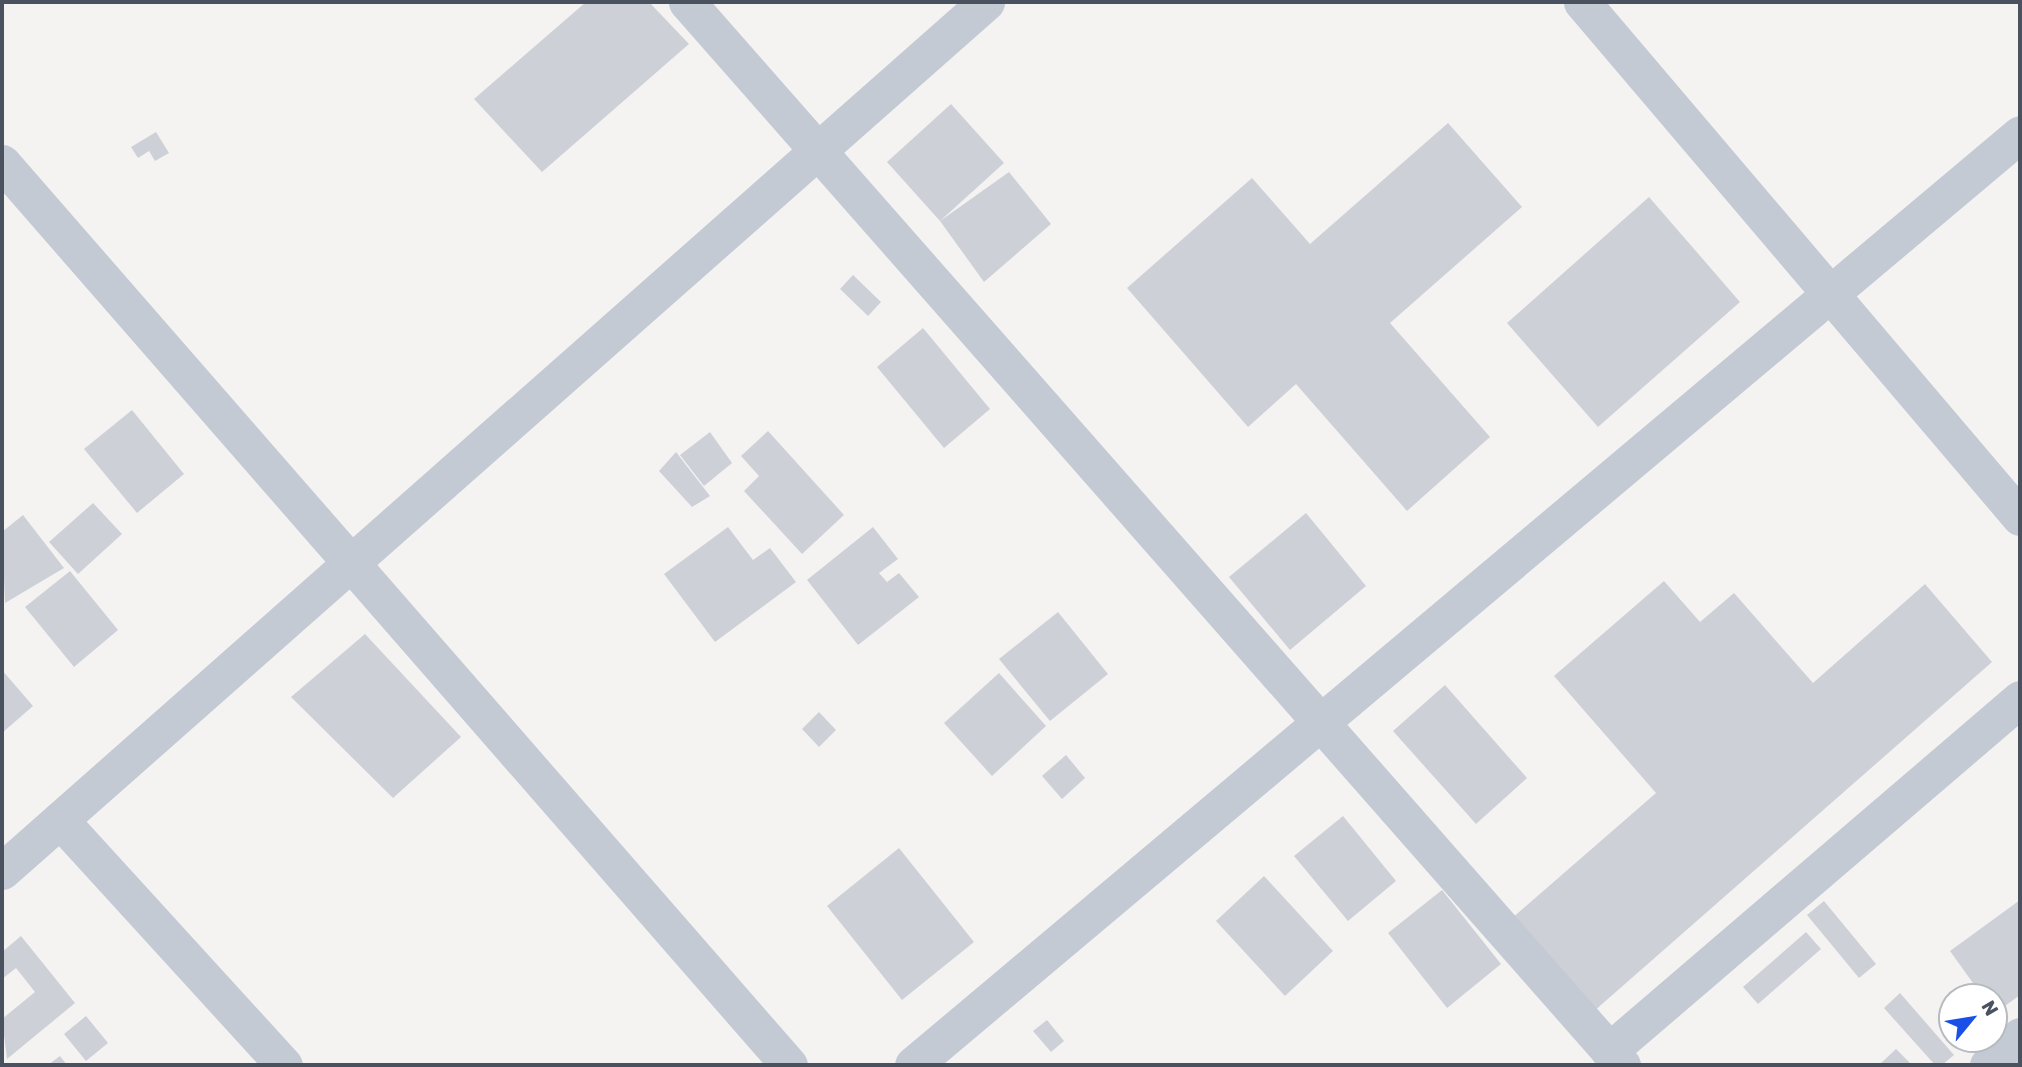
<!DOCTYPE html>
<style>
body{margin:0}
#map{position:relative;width:2022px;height:1067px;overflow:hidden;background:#f4f3f2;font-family:Rubik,sans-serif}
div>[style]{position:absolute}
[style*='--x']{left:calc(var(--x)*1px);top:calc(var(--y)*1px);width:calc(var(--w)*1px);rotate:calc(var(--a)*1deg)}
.building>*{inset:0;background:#ced0d7}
.minor>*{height:37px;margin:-18.5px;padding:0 18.5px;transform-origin:18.5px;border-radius:18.5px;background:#c3cad3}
span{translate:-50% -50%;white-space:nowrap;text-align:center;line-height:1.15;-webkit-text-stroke:6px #fff;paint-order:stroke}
.frame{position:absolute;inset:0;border:4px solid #4a5260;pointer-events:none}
.north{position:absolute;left:1938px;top:983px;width:70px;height:70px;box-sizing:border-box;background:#fff;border:2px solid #b7babf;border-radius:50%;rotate:60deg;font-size:19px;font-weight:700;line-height:28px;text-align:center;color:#4a5260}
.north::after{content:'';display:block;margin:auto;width:24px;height:32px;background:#1a50e7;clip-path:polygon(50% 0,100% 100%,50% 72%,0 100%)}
</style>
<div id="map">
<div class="building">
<div style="clip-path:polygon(586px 2px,649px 2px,689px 44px,542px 172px,474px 99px)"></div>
<div style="clip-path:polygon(951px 104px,1004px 163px,940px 221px,887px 162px)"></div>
<div style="clip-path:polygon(1448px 123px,1522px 207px,1390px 323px,1490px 437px,1407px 511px,1296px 384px,1248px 427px,1127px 288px,1252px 178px,1310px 244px)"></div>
<div style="clip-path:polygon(156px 132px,169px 153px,155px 161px,149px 151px,138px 158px,131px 147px)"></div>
<div style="clip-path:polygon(1009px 172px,1051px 224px,984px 282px,940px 221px)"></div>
<div style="clip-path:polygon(1649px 197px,1740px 302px,1598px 427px,1507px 323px)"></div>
<div style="clip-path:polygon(853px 275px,881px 302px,868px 316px,840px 289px)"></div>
<div style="clip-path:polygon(923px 328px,990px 409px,944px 448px,877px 367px)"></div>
<div style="clip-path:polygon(132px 410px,184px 474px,137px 513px,84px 449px)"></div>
<div style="clip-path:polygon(768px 431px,844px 515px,802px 554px,744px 491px,759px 476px,741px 456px)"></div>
<div style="clip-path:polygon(710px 432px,732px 463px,704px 486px,680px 455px)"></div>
<div style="clip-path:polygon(676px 452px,710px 496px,692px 507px,659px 471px)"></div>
<div style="clip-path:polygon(93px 503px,122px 534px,78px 574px,49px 542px)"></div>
<div style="clip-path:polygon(1306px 513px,1366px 586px,1290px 650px,1229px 577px)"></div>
<div style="clip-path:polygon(23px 515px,64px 568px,5px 603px,2px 532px)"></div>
<div style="clip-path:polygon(728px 527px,753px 560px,770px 548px,796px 582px,715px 642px,664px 574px)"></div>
<div style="clip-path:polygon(873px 527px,898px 559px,879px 573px,887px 582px,899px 573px,919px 597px,858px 645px,807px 580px)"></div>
<div style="clip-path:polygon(70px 571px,118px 630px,74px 667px,25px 607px)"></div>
<div style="clip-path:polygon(1664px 581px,1700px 622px,1734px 593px,1813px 683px,1925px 584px,1992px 662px,1593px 1012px,1511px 919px,1656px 793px,1554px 676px)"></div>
<div style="clip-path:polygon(1058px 612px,1108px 674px,1050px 721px,999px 659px)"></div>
<div style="clip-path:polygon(365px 634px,461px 737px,393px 798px,291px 697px)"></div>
<div style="clip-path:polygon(2px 670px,33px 706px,2px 733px)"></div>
<div style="clip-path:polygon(999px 673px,1046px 726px,992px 776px,944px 723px)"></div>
<div style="clip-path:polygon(1445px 685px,1527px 778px,1476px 824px,1393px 731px)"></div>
<div style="clip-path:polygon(819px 712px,836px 730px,819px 747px,802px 729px)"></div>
<div style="clip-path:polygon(1066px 755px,1085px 778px,1062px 799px,1042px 776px)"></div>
<div style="clip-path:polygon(1343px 816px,1396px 881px,1348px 921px,1294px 856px)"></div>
<div style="clip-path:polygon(899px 848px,974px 942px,902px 1000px,827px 906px)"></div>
<div style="clip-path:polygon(1264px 876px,1333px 951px,1285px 996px,1216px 921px)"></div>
<div style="clip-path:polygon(1442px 890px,1501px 964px,1447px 1008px,1388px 933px)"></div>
<div style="clip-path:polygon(2020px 900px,2020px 995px,1994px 1014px,1994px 997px,1983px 997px,1950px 951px)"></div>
<div style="clip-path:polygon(1824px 901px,1876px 964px,1859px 978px,1807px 915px)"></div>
<div style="clip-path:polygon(1806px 932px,1821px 949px,1758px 1004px,1743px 987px)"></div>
<div style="clip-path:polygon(21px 936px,75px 1003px,7px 1059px,2px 1019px,35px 992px,16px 968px,2px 979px,2px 952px)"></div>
<div style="clip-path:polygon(1900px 993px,1954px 1055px,1942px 1065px,1935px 1065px,1884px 1008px)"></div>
<div style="clip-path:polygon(86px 1016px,108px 1043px,86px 1061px,64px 1034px)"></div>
<div style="clip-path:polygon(1047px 1020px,1064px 1041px,1051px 1052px,1033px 1031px)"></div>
<div style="clip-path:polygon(1896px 1049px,1912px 1065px,1879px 1065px)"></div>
<div style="clip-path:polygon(60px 1056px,67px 1065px,48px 1065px)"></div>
</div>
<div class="minor">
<div style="--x:687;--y:2;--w:1416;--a:48.67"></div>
<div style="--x:1582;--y:2;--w:676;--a:49.62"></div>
<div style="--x:2;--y:163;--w:1197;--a:48.9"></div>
<div style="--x:60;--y:820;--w:332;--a:47.6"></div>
<div style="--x:2;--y:871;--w:1313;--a:-41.45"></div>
<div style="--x:1609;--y:1051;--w:541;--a:-40.58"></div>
<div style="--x:913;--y:1065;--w:1446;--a:-40.06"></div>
<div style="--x:1988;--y:1065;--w:43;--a:-42.2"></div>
</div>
<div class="frame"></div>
<div class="north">N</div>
</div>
